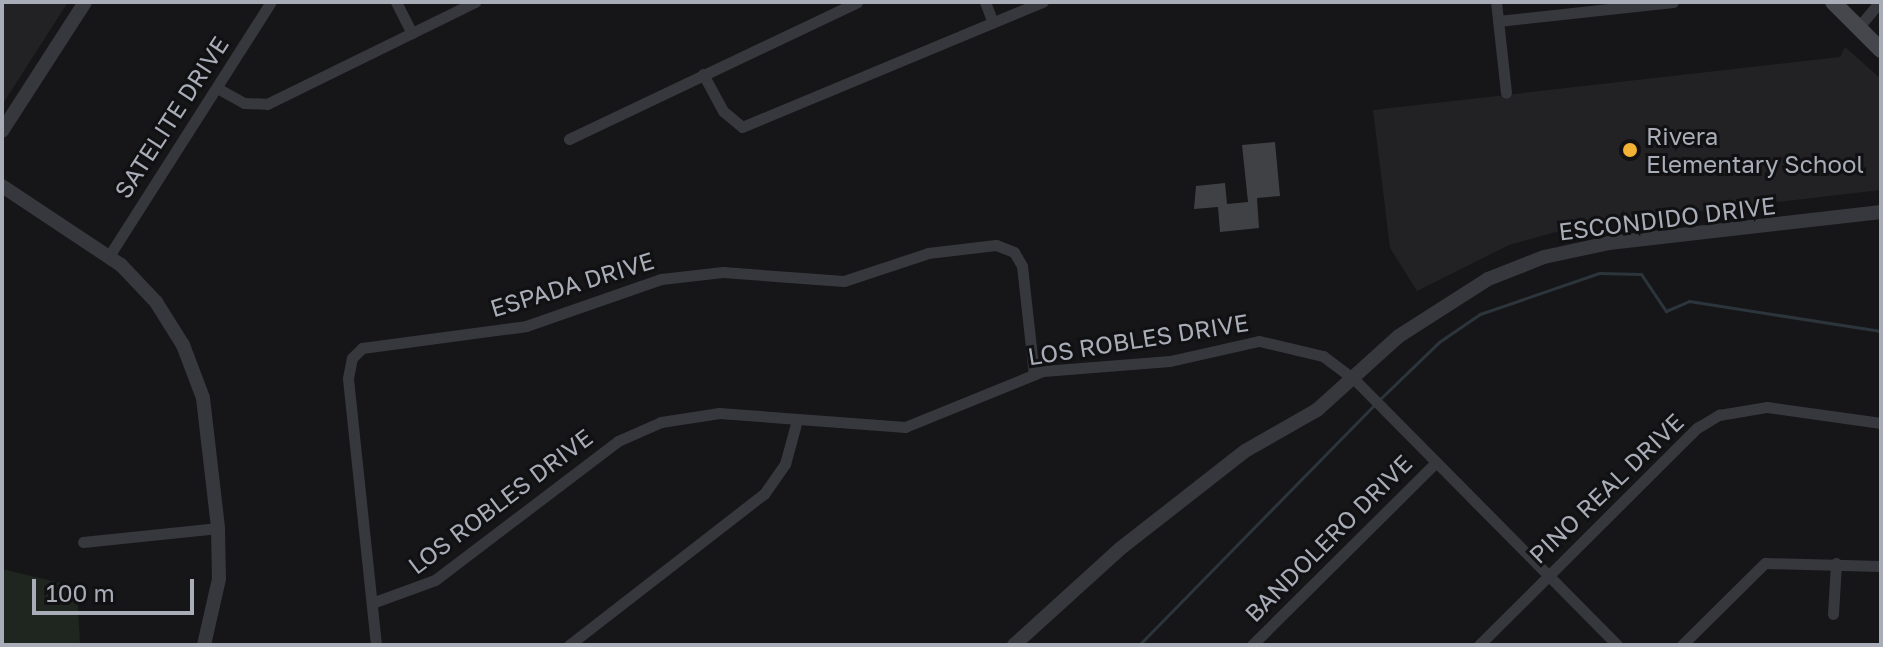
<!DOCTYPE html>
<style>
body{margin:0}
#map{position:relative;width:1883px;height:647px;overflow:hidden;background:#161618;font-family:"Golos Text",sans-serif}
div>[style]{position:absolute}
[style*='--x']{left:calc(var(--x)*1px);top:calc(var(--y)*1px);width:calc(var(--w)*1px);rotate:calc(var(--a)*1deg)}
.built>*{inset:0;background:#222225}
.green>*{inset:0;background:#1e261f}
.stream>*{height:3px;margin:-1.5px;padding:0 1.5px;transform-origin:1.5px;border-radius:1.5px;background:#2c353c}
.building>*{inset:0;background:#404145}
.minor>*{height:11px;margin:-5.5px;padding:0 5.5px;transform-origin:5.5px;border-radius:5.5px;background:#37383d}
.tertiary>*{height:14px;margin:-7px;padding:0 7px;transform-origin:7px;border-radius:7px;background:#37383d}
.secondary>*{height:16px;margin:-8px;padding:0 8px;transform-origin:8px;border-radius:8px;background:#45474d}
.dots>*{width:22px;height:22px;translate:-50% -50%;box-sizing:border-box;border:4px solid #111113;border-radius:50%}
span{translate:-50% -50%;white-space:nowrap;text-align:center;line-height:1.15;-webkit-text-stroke:6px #111113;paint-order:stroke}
.street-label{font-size:24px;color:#a8adb8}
.poi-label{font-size:24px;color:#a8adb8}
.left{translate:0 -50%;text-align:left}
.frame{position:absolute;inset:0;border:4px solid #a8adb8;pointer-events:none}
.scale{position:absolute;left:32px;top:579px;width:162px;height:36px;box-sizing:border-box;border:4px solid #a8adb8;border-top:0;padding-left:10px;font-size:24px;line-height:28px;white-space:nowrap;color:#a8adb8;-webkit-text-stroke:6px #111113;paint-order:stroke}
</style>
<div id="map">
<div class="built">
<div style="clip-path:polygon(2px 2px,68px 2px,2px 105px)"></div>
<div style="clip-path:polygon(1845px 47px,1881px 79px,1881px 190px,1581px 225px,1509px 245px,1417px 291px,1390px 248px,1373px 110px,1840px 57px)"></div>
</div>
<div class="green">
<div style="clip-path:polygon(2px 569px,77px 587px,80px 645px,2px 645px)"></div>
</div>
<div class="stream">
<div style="--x:1379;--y:400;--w:83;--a:-44"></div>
<div style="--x:1439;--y:342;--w:50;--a:-34.3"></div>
<div style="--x:1480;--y:314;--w:126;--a:-19"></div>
<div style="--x:1599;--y:273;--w:42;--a:1.4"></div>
<div style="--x:1641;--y:274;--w:45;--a:56"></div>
<div style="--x:1666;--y:311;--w:25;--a:-23"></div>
<div style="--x:1689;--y:301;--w:194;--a:8.9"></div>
<div style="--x:1139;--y:645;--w:336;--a:-45.6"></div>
</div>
<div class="building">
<div style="clip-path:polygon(1275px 142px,1280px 196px,1257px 198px,1259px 228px,1220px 232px,1218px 207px,1194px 209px,1196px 186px,1225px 183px,1227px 204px,1248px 202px,1242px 145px)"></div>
</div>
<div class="minor">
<div style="--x:396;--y:2;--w:35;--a:63"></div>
<div style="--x:985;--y:2;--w:22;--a:69"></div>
<div style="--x:1496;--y:2;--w:91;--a:83.7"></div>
<div style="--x:1498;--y:21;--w:176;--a:-6.2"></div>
<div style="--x:1857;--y:29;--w:35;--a:-50"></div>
<div style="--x:703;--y:74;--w:42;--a:61.6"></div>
<div style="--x:723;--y:111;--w:25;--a:40"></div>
<div style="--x:742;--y:127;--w:326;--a:-22.6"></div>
<div style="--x:217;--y:88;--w:31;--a:29"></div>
<div style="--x:244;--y:103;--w:23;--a:2"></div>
<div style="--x:267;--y:104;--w:232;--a:-26.1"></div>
<div style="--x:569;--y:139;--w:319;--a:-25.4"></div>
<div style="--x:109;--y:256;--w:301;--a:-57.5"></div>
<div style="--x:83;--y:542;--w:136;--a:-5.9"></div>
<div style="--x:372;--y:603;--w:67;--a:-20.1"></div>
<div style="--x:435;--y:580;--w:230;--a:-37.2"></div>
<div style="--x:618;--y:441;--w:47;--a:-23.8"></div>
<div style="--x:661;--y:422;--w:59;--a:-8.8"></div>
<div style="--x:719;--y:413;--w:187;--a:4.3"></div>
<div style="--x:905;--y:427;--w:149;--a:-22.1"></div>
<div style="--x:1043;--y:371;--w:127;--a:-4.5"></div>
<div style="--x:1170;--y:361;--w:91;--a:-12.7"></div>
<div style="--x:1259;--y:341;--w:66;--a:13.2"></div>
<div style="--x:1323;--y:356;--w:39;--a:37"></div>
<div style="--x:1354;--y:379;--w:374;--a:45.3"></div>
<div style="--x:1833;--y:614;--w:51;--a:-86.6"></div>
<div style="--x:376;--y:645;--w:268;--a:-96"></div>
<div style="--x:348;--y:378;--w:20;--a:-79"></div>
<div style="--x:352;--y:358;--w:14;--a:-45"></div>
<div style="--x:362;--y:348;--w:165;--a:-7.6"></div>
<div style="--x:526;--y:326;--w:143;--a:-19.2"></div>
<div style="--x:661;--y:279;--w:62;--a:-6.4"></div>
<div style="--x:723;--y:272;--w:121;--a:4.3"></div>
<div style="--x:844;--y:281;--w:89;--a:-18.4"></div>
<div style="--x:928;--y:253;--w:68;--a:-6.7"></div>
<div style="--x:996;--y:245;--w:19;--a:21"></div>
<div style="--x:1014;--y:252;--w:16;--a:60"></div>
<div style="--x:1022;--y:266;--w:109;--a:83.7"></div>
<div style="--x:569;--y:645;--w:247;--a:-37.8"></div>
<div style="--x:764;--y:494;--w:37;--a:-55"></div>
<div style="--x:785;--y:464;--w:46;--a:-74.7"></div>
<div style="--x:1252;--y:645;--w:258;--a:-44.8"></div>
<div style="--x:1479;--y:645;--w:308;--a:-44.9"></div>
<div style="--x:1697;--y:428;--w:26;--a:-31"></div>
<div style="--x:1719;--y:415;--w:49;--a:-9.5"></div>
<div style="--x:1767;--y:407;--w:115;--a:8"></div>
<div style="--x:1682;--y:645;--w:117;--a:-44.7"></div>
<div style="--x:1765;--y:563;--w:116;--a:1.5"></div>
</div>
<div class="tertiary">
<div style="--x:2;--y:131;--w:153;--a:-57.2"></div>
<div style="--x:2;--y:186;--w:143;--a:33.6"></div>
<div style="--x:121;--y:265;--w:51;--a:46.6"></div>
<div style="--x:156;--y:302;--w:51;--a:57.9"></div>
<div style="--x:183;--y:345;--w:57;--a:69.3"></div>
<div style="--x:203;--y:398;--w:131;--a:83.4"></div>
<div style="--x:218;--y:528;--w:51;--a:88.9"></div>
<div style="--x:219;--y:579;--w:68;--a:102.8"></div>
<div style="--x:1014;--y:645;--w:144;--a:-42.2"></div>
<div style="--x:1121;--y:548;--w:157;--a:-38"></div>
<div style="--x:1245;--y:451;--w:83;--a:-29.7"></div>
<div style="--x:1317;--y:410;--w:110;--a:-42.1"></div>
<div style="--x:1399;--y:336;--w:106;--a:-32.6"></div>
<div style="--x:1488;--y:279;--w:60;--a:-21.4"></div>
<div style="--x:1544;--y:257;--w:66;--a:-12.2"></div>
<div style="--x:1609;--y:243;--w:274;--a:-6.5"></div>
</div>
<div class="secondary">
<div style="--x:1833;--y:2;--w:68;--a:45"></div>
</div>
<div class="dots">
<div style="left:1630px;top:150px;background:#f2b134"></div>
</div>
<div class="street-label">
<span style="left:171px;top:117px;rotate:-57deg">SATELITE DRIVE</span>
<span style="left:1667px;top:218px;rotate:-7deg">ESCONDIDO DRIVE</span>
<span style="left:572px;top:284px;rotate:-17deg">ESPADA DRIVE</span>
<span style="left:1138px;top:339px;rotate:-9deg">LOS ROBLES DRIVE</span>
<span style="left:1606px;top:488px;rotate:-44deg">PINO REAL DRIVE</span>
<span style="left:500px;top:501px;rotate:-37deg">LOS ROBLES DRIVE</span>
<span style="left:1328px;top:538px;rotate:-45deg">BANDOLERO DRIVE</span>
</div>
<div class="poi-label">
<span class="left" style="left:1646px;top:150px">Rivera<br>Elementary School</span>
</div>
<div class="frame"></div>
<div class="scale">100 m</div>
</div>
